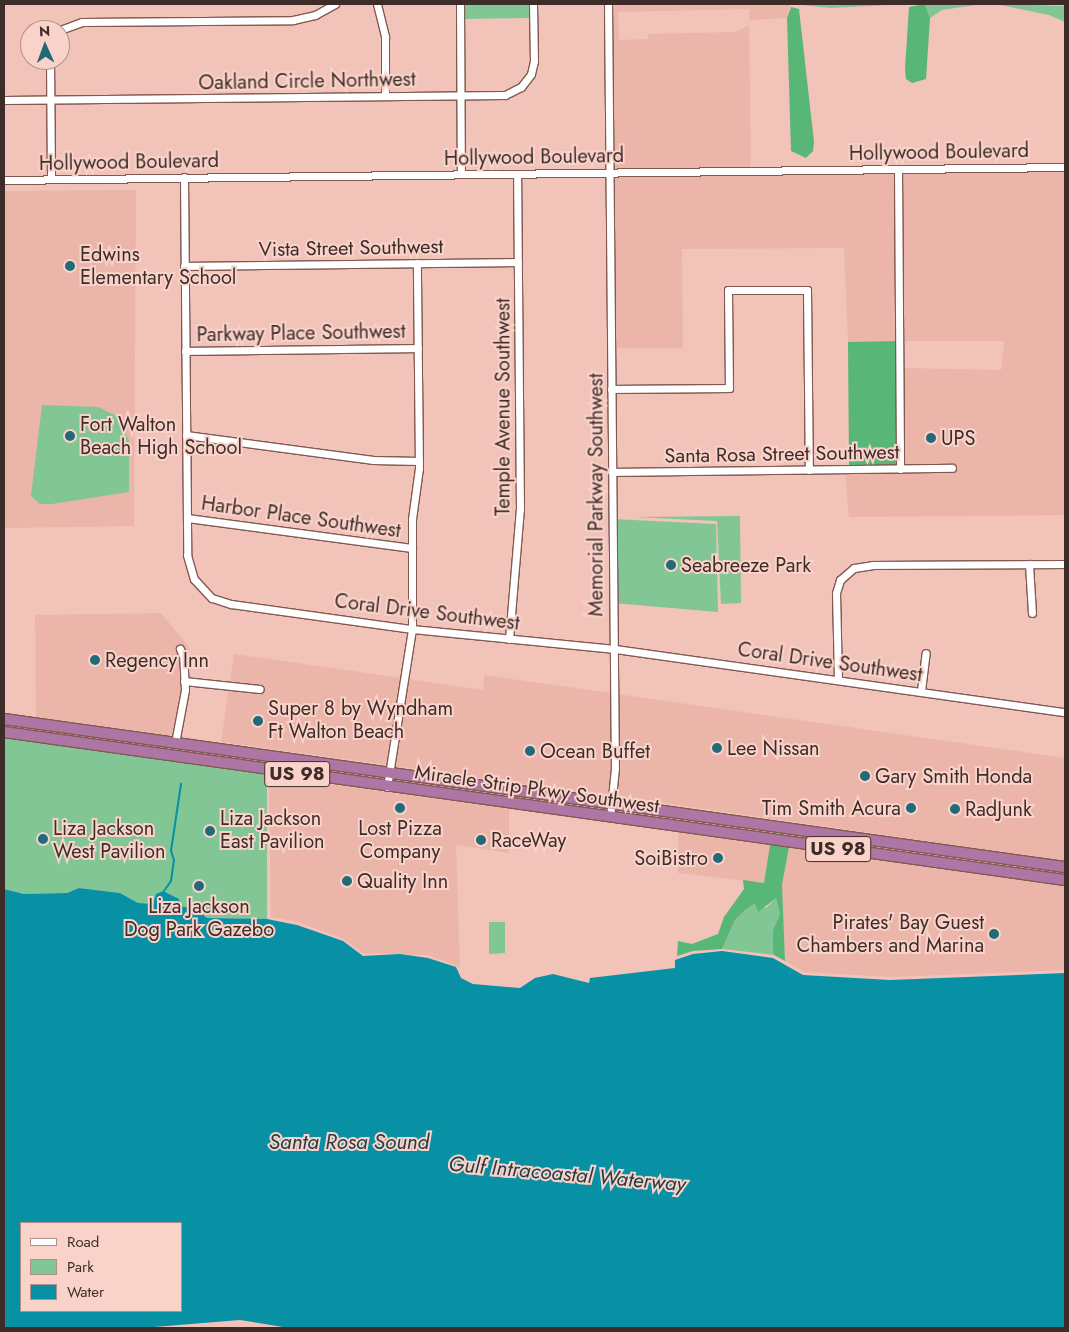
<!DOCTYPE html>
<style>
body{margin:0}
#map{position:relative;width:1069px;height:1332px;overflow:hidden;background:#f2c3b9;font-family:Jost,sans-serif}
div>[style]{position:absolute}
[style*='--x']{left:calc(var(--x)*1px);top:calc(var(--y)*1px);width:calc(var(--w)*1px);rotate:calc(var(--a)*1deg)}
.built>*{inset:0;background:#ebb5aa}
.green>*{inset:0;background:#82c695}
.forest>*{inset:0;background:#58b677}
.water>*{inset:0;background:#0890a5}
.stream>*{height:2px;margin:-1px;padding:0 1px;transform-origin:1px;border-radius:1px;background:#0890a5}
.roads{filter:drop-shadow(1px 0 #815950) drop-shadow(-1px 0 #815950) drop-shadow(0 1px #815950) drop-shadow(0 -1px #815950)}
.minor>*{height:7px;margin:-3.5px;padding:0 3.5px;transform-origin:3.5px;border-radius:3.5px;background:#fff}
.highway>*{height:10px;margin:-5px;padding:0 5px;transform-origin:5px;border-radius:5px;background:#ad76a4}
.dots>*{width:14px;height:14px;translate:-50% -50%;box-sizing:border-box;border:2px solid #f9d3ca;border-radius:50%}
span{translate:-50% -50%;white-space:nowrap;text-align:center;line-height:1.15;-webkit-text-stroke:4px #f9d3ca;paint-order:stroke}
.shield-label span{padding:1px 4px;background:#f9d3ca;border:1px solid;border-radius:4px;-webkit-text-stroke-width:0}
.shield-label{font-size:19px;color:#3e2c28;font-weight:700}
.street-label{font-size:20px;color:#3e2c28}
.poi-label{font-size:20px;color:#3e2c28}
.left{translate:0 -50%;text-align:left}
.right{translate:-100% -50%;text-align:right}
.water-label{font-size:21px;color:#243d42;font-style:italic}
.frame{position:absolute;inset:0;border:5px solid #3e2c28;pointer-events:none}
.legend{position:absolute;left:20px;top:1222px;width:162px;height:90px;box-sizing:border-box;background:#f9d3ca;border:1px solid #ae9089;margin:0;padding:6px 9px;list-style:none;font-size:15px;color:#3e2c28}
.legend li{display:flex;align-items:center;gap:10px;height:25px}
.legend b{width:25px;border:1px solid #ae9089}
.north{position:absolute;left:20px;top:20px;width:50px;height:50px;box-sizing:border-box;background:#f9d3ca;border:1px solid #ae9089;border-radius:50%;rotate:358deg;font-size:14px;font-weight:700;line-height:20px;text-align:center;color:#3e2c28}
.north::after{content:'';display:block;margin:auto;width:18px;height:22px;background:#226a77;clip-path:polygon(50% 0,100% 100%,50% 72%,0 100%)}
</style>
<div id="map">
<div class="built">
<div style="clip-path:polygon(611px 4px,790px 4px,787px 18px,749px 20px,749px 9px,618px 12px,619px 40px,648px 39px,648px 34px,736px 32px,749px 25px,751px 168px,613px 169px)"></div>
<div style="clip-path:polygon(1065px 171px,1065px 515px,849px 517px,845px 473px,955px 471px,954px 465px,903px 465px,902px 368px,1001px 370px,1004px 341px,902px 341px,900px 173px)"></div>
<div style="clip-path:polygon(895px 173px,896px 341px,848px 342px,844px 248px,682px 249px,683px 348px,614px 348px,613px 176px)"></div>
<div style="clip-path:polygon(136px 190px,134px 526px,4px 528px,4px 191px)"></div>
<div style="clip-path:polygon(161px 613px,189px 647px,186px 661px,180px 644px,176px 648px,180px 656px,181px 692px,173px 736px,36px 717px,35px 615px)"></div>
<div style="clip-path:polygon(234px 654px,401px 678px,388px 765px,221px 742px,229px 688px,263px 692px,263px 686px,230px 681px)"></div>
<div style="clip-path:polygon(484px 675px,611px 693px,611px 796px,394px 766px,407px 679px,483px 690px)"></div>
<div style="clip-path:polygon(617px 694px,1065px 758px,1065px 861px,616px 796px)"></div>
<div style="clip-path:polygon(269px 776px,509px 809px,509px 853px,456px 845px,460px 967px,428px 955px,363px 953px,343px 939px,298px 922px,271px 917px)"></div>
<div style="clip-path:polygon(678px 832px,770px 845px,764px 883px,678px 873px)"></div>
<div style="clip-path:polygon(789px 847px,1065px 886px,1065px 970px,890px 977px,804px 972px,785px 961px,782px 885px)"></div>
</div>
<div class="green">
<div style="clip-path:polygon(462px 4px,530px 4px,530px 18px,462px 19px)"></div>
<div style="clip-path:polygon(793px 4px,909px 4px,831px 8px)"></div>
<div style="clip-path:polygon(925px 4px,982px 4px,942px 10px,930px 18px)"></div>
<div style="clip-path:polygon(995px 4px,1065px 6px,1065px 22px,1049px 15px)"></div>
<div style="clip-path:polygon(42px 405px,98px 407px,117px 416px,129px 440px,129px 492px,52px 504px,40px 504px,31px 496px)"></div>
<div style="clip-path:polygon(740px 516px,741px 603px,721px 604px,717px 521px,634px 517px)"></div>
<div style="clip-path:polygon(612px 519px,716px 524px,718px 612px,613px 603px)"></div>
<div style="clip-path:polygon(5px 733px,267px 770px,267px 919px,207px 918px,196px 909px,138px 903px,120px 893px,79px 888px,67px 893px,24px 894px,5px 889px)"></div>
<div style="clip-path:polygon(776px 898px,780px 914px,773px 930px,774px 955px,722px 949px,735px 920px,746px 909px,755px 902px,766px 908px)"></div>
<div style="clip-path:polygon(489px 922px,505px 922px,505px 953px,489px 954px)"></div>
</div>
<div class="forest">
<div style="clip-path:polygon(925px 4px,930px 18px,926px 79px,912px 83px,906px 79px,905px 69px,909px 7px)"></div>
<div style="clip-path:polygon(791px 7px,799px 9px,814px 142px,813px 151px,806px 158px,791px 151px,787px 18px)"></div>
<div style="clip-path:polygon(896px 341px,897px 465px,849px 466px,848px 342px)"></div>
<div style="clip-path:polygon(770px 845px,789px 847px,782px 885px,785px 961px,774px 955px,773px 950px,773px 930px,780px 914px,776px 898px,758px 912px,755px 903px,746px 909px,735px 920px,722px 949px,693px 951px,677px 956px,678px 941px,692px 944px,718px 934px,724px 917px,744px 889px,743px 880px,764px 883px)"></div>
</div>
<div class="water">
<div style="clip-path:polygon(evenodd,79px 888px,120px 893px,138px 903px,153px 904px,156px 894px,163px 891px,179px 899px,180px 906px,196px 909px,207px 918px,267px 919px,297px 925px,343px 941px,363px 956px,400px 954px,428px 958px,456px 967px,461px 978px,473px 984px,520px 988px,535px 978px,553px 974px,589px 983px,590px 978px,675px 968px,675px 960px,693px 954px,722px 951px,773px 958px,803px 975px,890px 980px,1065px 973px,1065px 1328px,289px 1328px,240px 1320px,142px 1328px,4px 1328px,4px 889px,24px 894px,67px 893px,79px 888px,181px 1223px,181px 1311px,21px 1311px,21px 1223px,181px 1223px)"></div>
</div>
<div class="stream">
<div style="--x:164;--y:891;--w:12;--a:-55"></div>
<div style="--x:171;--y:881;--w:21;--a:-82"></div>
<div style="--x:174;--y:860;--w:9;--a:-108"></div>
<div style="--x:171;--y:851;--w:68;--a:-81.5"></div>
</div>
<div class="roads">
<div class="minor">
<div style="--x:377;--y:4;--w:34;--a:76"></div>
<div style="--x:385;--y:37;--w:59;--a:90"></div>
<div style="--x:460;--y:4;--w:170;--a:89.7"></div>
<div style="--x:608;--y:4;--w:764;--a:89.48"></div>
<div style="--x:615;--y:768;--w:49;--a:95.8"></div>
<div style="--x:60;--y:30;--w:23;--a:-20"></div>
<div style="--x:82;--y:22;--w:211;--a:-0.5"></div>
<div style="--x:293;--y:20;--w:23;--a:-13"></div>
<div style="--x:315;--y:15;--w:23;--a:-29"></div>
<div style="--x:50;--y:60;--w:119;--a:89.5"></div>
<div style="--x:4;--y:100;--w:501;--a:-0.57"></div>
<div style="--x:505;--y:95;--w:18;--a:-27"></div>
<div style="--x:521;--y:87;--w:16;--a:-52"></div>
<div style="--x:531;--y:74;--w:13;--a:-77"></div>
<div style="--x:534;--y:61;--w:57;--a:-91"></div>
<div style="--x:898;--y:169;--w:300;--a:89.6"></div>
<div style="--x:184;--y:177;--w:378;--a:89.5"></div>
<div style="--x:187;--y:555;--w:25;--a:74"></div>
<div style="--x:194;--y:579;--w:26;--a:47"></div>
<div style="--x:212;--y:598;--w:20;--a:18"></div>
<div style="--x:231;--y:604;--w:183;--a:7.9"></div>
<div style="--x:412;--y:629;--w:204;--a:5.6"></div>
<div style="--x:615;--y:649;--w:454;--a:8"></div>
<div style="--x:4;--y:180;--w:1061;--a:-0.7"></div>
<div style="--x:184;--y:266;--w:334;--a:-0.7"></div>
<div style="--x:185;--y:351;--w:233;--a:-0.7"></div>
<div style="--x:611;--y:389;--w:118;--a:-0.5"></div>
<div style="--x:729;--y:388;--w:98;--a:-90.6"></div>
<div style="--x:728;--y:290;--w:79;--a:0"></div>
<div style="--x:807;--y:290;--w:180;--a:89.4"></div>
<div style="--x:186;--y:435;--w:189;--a:7.6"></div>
<div style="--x:373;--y:460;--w:46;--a:1.2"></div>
<div style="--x:612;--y:472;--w:340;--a:-0.7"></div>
<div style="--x:187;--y:518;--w:227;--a:7.6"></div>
<div style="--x:1029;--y:564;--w:49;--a:86.5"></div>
<div style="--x:509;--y:639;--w:130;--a:-85.2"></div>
<div style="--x:520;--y:509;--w:335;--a:-90.5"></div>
<div style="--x:838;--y:680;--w:87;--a:-91.3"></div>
<div style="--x:836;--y:593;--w:14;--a:-73"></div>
<div style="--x:840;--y:580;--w:18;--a:-41"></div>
<div style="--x:854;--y:568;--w:18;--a:-9"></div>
<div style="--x:872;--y:565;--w:193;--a:-0.3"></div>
<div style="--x:184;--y:681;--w:76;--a:6"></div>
<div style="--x:921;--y:691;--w:38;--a:-83"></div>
<div style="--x:175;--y:743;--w:54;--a:-79.3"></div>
<div style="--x:185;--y:690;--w:34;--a:-93"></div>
<div style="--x:183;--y:656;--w:8;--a:-113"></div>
<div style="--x:387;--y:787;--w:160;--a:-81"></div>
<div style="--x:412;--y:629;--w:110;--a:-90"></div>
<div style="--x:412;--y:519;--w:51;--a:-82.2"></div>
<div style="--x:419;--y:468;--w:205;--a:-90.6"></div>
</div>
<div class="highway">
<div style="--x:4;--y:719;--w:1071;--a:7.94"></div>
<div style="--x:4;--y:732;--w:1071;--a:7.94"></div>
</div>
</div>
<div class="dots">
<div style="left:70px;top:266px;background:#226a77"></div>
<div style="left:70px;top:436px;background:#226a77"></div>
<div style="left:931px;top:438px;background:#226a77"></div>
<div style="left:671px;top:565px;background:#226a77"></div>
<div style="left:95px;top:660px;background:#226a77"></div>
<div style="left:258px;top:721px;background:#226a77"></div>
<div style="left:717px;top:748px;background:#226a77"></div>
<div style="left:530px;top:751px;background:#226a77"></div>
<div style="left:865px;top:776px;background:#226a77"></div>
<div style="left:400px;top:808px;background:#226a77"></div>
<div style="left:911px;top:808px;background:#226a77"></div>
<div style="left:955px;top:809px;background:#226a77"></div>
<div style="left:210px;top:831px;background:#226a77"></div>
<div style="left:43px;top:839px;background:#226a77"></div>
<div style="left:481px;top:840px;background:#226a77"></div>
<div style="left:718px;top:858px;background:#226a77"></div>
<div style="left:347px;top:881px;background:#226a77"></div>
<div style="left:199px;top:886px;background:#226a77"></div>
<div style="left:994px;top:934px;background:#226a77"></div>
</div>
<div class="shield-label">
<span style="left:297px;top:774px">US 98</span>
<span style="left:838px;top:849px">US 98</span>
</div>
<div class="street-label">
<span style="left:307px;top:81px;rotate:-1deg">Oakland Circle Northwest</span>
<span style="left:939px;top:152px;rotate:-1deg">Hollywood Boulevard</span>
<span style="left:534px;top:157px;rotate:-1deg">Hollywood Boulevard</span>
<span style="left:129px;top:162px;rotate:-1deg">Hollywood Boulevard</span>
<span style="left:351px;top:248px;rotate:-1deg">Vista Street Southwest</span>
<span style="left:301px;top:333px;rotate:-1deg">Parkway Place Southwest</span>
<span style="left:503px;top:407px;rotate:-90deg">Temple Avenue Southwest</span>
<span style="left:782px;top:454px;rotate:-1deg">Santa Rosa Street Southwest</span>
<span style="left:596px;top:495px;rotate:-90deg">Memorial Parkway Southwest</span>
<span style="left:301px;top:517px;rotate:8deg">Harbor Place Southwest</span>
<span style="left:427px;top:612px;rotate:7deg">Coral Drive Southwest</span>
<span style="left:830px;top:662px;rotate:8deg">Coral Drive Southwest</span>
<span style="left:537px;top:789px;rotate:8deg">Miracle Strip Pkwy Southwest</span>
</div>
<div class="poi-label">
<span class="left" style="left:80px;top:266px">Edwins<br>Elementary School</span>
<span class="left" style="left:80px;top:436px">Fort Walton<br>Beach High School</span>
<span class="left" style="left:941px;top:438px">UPS</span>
<span class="left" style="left:681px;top:565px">Seabreeze Park</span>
<span class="left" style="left:105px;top:660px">Regency Inn</span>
<span class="left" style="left:268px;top:720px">Super 8 by Wyndham<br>Ft Walton Beach</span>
<span class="left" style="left:727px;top:748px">Lee Nissan</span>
<span class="left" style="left:540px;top:751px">Ocean Buffet</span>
<span class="left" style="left:875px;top:776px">Gary Smith Honda</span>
<span class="right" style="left:901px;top:808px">Tim Smith Acura</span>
<span class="left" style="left:965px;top:809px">RadJunk</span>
<span class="left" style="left:220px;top:830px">Liza Jackson<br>East Pavilion</span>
<span class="left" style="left:53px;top:840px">Liza Jackson<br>West Pavilion</span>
<span style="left:400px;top:840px">Lost Pizza<br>Company</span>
<span class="left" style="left:491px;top:840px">RaceWay</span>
<span class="right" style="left:708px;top:858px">SoiBistro</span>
<span class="left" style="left:357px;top:881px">Quality Inn</span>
<span style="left:199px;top:918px">Liza Jackson<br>Dog Park Gazebo</span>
<span class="right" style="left:984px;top:934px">Pirates' Bay Guest<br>Chambers and Marina</span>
</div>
<div class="water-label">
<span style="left:349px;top:1142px">Santa Rosa Sound</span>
<span style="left:567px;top:1174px;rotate:5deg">Gulf Intracoastal Waterway</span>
</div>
<div class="frame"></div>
<ul class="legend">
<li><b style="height:6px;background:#fff"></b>Road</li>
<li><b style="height:14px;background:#82c695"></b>Park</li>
<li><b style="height:14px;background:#0890a5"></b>Water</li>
</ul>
<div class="north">N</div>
</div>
